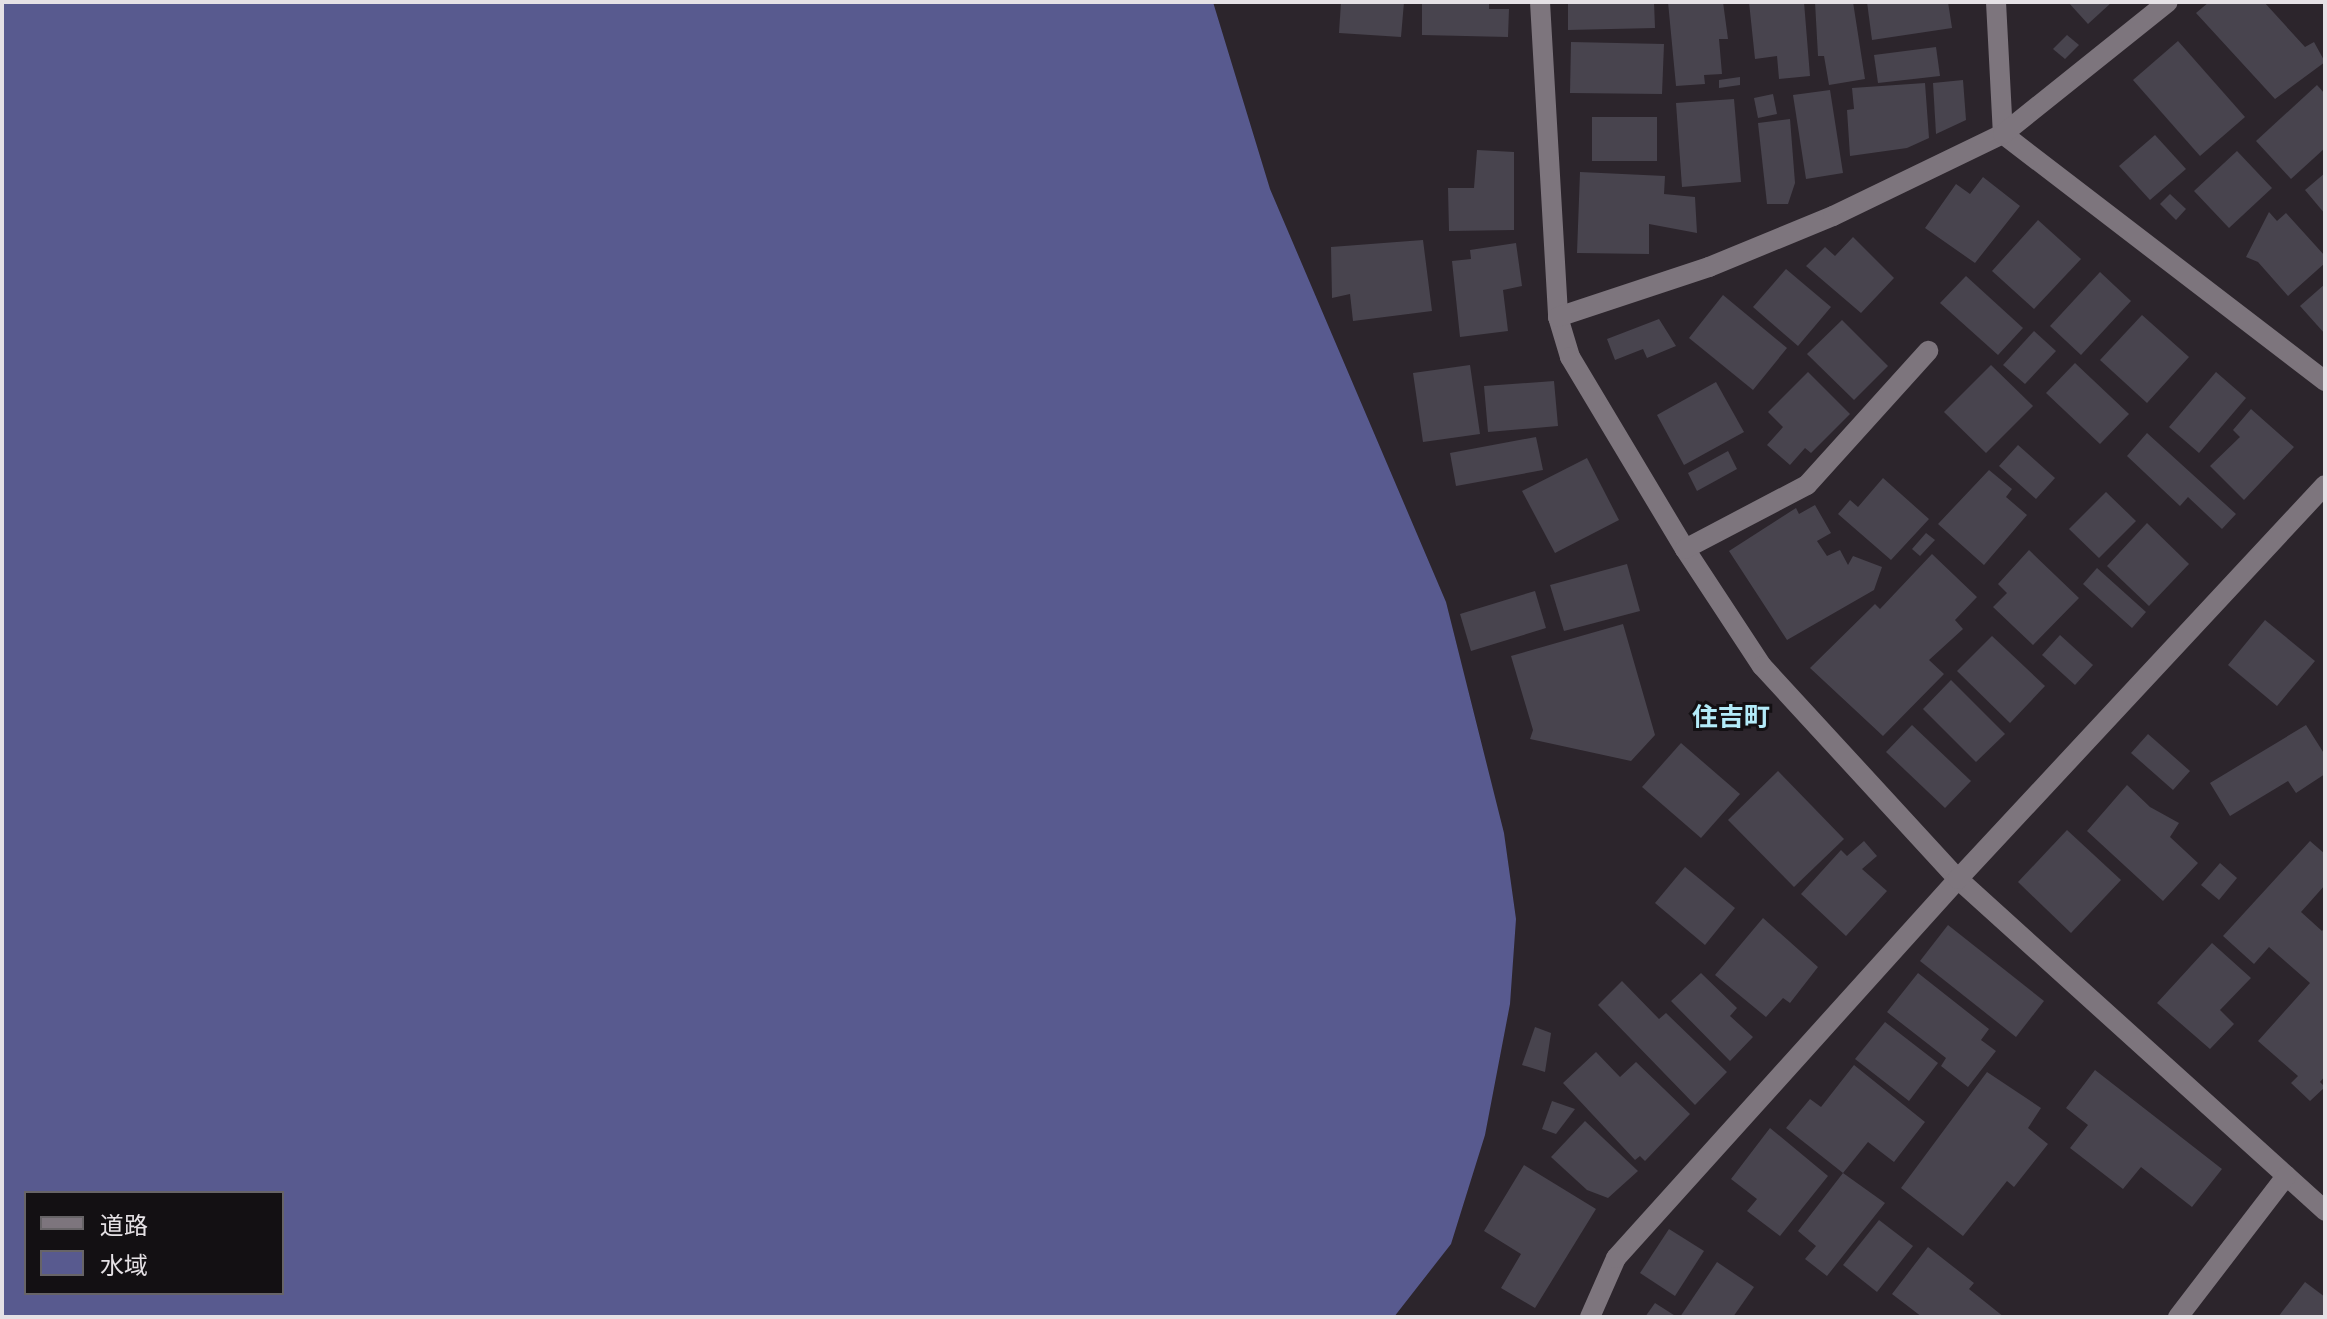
<!DOCTYPE html>
<meta charset="utf-8">
<style>
body{margin:0}
#map{position:relative;width:2327px;height:1319px;overflow:hidden;background:#2c252c;font-family:Mulish,"Noto Sans JP",sans-serif}
div>[style]{position:absolute}
[style*='--x']{left:calc(var(--x)*1px);top:calc(var(--y)*1px);width:calc(var(--w)*1px);rotate:calc(var(--a)*1deg)}
.water>*{inset:0;background:#585a8f}
.building>*{inset:0;background:#48444e}
.minor>*{height:20px;margin:-10px;padding:0 10px;transform-origin:10px;border-radius:10px;background:#7d757d}
span{translate:-50% -50%;white-space:nowrap;text-align:center;line-height:1.15;-webkit-text-stroke:6px #131013;paint-order:stroke}
.quarter-label{font-size:26px;color:#b3ebf9;font-weight:700}
.frame{position:absolute;inset:0;border:4px solid #e5e1e5;pointer-events:none}
.legend{position:absolute;left:24px;top:1191px;width:260px;height:104px;box-sizing:border-box;background:#131013;border:2px solid #676467;margin:0;padding:10px 14px;list-style:none;font-size:24px;color:#e5e1e5}
.legend li{display:flex;align-items:center;gap:16px;height:40px}
.legend b{width:40px;border:2px solid #676467}
</style>
<div id="map">
<div class="water">
<div style="clip-path:polygon(evenodd,2px 2px,1213px 2px,1270px 189px,1446px 602px,1504px 833px,1516px 919px,1510px 1004px,1485px 1135px,1451px 1244px,1394px 1317px,2px 1317px,2px 2px,26px 1193px,282px 1193px,282px 1293px,26px 1293px,26px 1193px)"></div>
</div>
<div class="building">
<div style="clip-path:polygon(1341px 2px,1404px 2px,1401px 37px,1339px 33px)"></div>
<div style="clip-path:polygon(1422px 2px,1489px 2px,1489px 9px,1509px 9px,1508px 37px,1422px 35px)"></div>
<div style="clip-path:polygon(1568px 2px,1654px 2px,1655px 28px,1568px 30px)"></div>
<div style="clip-path:polygon(1668px 2px,1723px 2px,1728px 39px,1719px 39px,1722px 74px,1704px 75px,1705px 84px,1676px 86px)"></div>
<div style="clip-path:polygon(1749px 2px,1804px 2px,1810px 76px,1779px 79px,1777px 56px,1755px 59px)"></div>
<div style="clip-path:polygon(1815px 2px,1853px 2px,1865px 79px,1829px 85px,1824px 56px,1818px 56px)"></div>
<div style="clip-path:polygon(1867px 2px,1948px 2px,1952px 28px,1872px 40px)"></div>
<div style="clip-path:polygon(2068px 2px,2112px 2px,2088px 24px)"></div>
<div style="clip-path:polygon(2209px 2px,2264px 2px,2305px 47px,2314px 42px,2325px 62px,2275px 99px,2196px 13px)"></div>
<div style="clip-path:polygon(2067px 35px,2079px 45px,2065px 59px,2053px 49px)"></div>
<div style="clip-path:polygon(2178px 41px,2245px 117px,2200px 156px,2133px 80px)"></div>
<div style="clip-path:polygon(1571px 42px,1664px 44px,1662px 94px,1570px 93px)"></div>
<div style="clip-path:polygon(1936px 47px,1940px 76px,1878px 83px,1874px 55px)"></div>
<div style="clip-path:polygon(1740px 77px,1740px 85px,1719px 88px,1719px 80px)"></div>
<div style="clip-path:polygon(1963px 80px,1966px 120px,1936px 134px,1933px 83px)"></div>
<div style="clip-path:polygon(1925px 83px,1929px 138px,1907px 148px,1850px 156px,1847px 110px,1854px 109px,1852px 88px)"></div>
<div style="clip-path:polygon(2317px 85px,2325px 94px,2325px 148px,2291px 179px,2256px 141px)"></div>
<div style="clip-path:polygon(1830px 90px,1843px 173px,1806px 179px,1793px 95px)"></div>
<div style="clip-path:polygon(1773px 94px,1777px 114px,1758px 118px,1754px 98px)"></div>
<div style="clip-path:polygon(1734px 99px,1741px 182px,1682px 187px,1676px 103px)"></div>
<div style="clip-path:polygon(1592px 117px,1657px 117px,1657px 161px,1592px 161px)"></div>
<div style="clip-path:polygon(1790px 119px,1795px 183px,1788px 204px,1767px 204px,1758px 123px)"></div>
<div style="clip-path:polygon(2155px 135px,2186px 169px,2150px 200px,2119px 166px)"></div>
<div style="clip-path:polygon(1477px 150px,1514px 152px,1514px 230px,1449px 231px,1448px 188px,1474px 188px)"></div>
<div style="clip-path:polygon(2237px 151px,2272px 188px,2229px 228px,2194px 191px)"></div>
<div style="clip-path:polygon(1580px 172px,1665px 176px,1664px 194px,1695px 197px,1697px 233px,1649px 224px,1649px 254px,1577px 253px)"></div>
<div style="clip-path:polygon(2325px 173px,2325px 214px,2305px 190px)"></div>
<div style="clip-path:polygon(1983px 177px,2020px 206px,1975px 263px,1925px 228px,1956px 184px,1970px 194px)"></div>
<div style="clip-path:polygon(2170px 194px,2186px 209px,2176px 220px,2160px 204px)"></div>
<div style="clip-path:polygon(2269px 212px,2277px 221px,2286px 213px,2325px 256px,2325px 263px,2288px 296px,2258px 262px,2246px 257px)"></div>
<div style="clip-path:polygon(2038px 220px,2081px 259px,2034px 309px,1992px 271px)"></div>
<div style="clip-path:polygon(1853px 237px,1894px 278px,1861px 313px,1806px 266px,1825px 247px,1835px 256px)"></div>
<div style="clip-path:polygon(1423px 240px,1432px 311px,1353px 321px,1350px 294px,1332px 298px,1331px 247px)"></div>
<div style="clip-path:polygon(1516px 243px,1522px 286px,1503px 290px,1508px 331px,1460px 337px,1452px 261px,1471px 259px,1470px 250px)"></div>
<div style="clip-path:polygon(1786px 269px,1831px 307px,1798px 346px,1753px 307px)"></div>
<div style="clip-path:polygon(2100px 272px,2131px 301px,2081px 355px,2050px 326px)"></div>
<div style="clip-path:polygon(1966px 276px,2023px 328px,1998px 355px,1940px 303px)"></div>
<div style="clip-path:polygon(2325px 284px,2325px 334px,2300px 306px)"></div>
<div style="clip-path:polygon(1723px 295px,1787px 348px,1753px 390px,1689px 338px)"></div>
<div style="clip-path:polygon(2142px 315px,2189px 357px,2147px 403px,2100px 360px)"></div>
<div style="clip-path:polygon(1659px 319px,1676px 346px,1647px 358px,1643px 349px,1615px 360px,1607px 339px)"></div>
<div style="clip-path:polygon(1842px 320px,1888px 366px,1854px 400px,1807px 354px)"></div>
<div style="clip-path:polygon(2034px 331px,2056px 351px,2025px 384px,2003px 365px)"></div>
<div style="clip-path:polygon(2075px 363px,2129px 414px,2100px 444px,2046px 393px)"></div>
<div style="clip-path:polygon(1470px 365px,1480px 434px,1423px 442px,1413px 373px)"></div>
<div style="clip-path:polygon(1991px 365px,2033px 406px,1986px 453px,1944px 412px)"></div>
<div style="clip-path:polygon(1808px 372px,1850px 414px,1811px 453px,1805px 448px,1790px 465px,1767px 445px,1783px 427px,1768px 412px)"></div>
<div style="clip-path:polygon(2216px 372px,2246px 398px,2199px 453px,2169px 427px)"></div>
<div style="clip-path:polygon(1554px 381px,1558px 426px,1488px 432px,1484px 386px)"></div>
<div style="clip-path:polygon(1716px 382px,1744px 432px,1684px 465px,1657px 415px)"></div>
<div style="clip-path:polygon(2251px 409px,2294px 447px,2244px 500px,2210px 466px,2240px 437px,2233px 430px)"></div>
<div style="clip-path:polygon(2147px 433px,2236px 514px,2222px 529px,2188px 497px,2180px 506px,2127px 456px)"></div>
<div style="clip-path:polygon(1536px 437px,1543px 470px,1456px 486px,1450px 453px)"></div>
<div style="clip-path:polygon(2018px 445px,2055px 478px,2036px 499px,1999px 466px)"></div>
<div style="clip-path:polygon(1728px 451px,1737px 469px,1697px 491px,1688px 473px)"></div>
<div style="clip-path:polygon(1587px 458px,1619px 520px,1555px 553px,1522px 491px)"></div>
<div style="clip-path:polygon(1989px 470px,2012px 489px,2006px 497px,2027px 515px,1984px 565px,1938px 524px)"></div>
<div style="clip-path:polygon(1883px 478px,1929px 519px,1891px 560px,1838px 514px,1850px 500px,1858px 507px)"></div>
<div style="clip-path:polygon(2106px 492px,2136px 521px,2099px 558px,2069px 529px)"></div>
<div style="clip-path:polygon(1815px 505px,1831px 533px,1817px 541px,1827px 556px,1840px 550px,1848px 565px,1853px 556px,1882px 567px,1874px 590px,1787px 640px,1729px 551px,1796px 508px,1799px 514px)"></div>
<div style="clip-path:polygon(2147px 523px,2189px 564px,2149px 606px,2107px 566px)"></div>
<div style="clip-path:polygon(1926px 533px,1935px 540px,1920px 556px,1912px 549px)"></div>
<div style="clip-path:polygon(2029px 550px,2079px 598px,2033px 645px,1993px 607px,2007px 593px,1998px 584px)"></div>
<div style="clip-path:polygon(1932px 554px,1977px 597px,1955px 620px,1963px 629px,1929px 660px,1944px 674px,1883px 736px,1810px 668px,1875px 604px,1880px 609px)"></div>
<div style="clip-path:polygon(1627px 564px,1640px 611px,1564px 631px,1550px 585px)"></div>
<div style="clip-path:polygon(2097px 568px,2146px 612px,2132px 628px,2083px 584px)"></div>
<div style="clip-path:polygon(1535px 591px,1546px 628px,1471px 651px,1460px 614px)"></div>
<div style="clip-path:polygon(2265px 620px,2315px 661px,2277px 706px,2228px 665px)"></div>
<div style="clip-path:polygon(1623px 624px,1655px 735px,1631px 761px,1530px 739px,1533px 730px,1511px 656px)"></div>
<div style="clip-path:polygon(2060px 635px,2093px 665px,2075px 685px,2042px 655px)"></div>
<div style="clip-path:polygon(1992px 636px,2045px 686px,2010px 723px,1957px 671px)"></div>
<div style="clip-path:polygon(1951px 680px,2005px 734px,1976px 762px,1923px 709px)"></div>
<div style="clip-path:polygon(1912px 725px,1971px 781px,1945px 808px,1886px 752px)"></div>
<div style="clip-path:polygon(2306px 725px,2325px 755px,2325px 774px,2296px 793px,2288px 781px,2230px 816px,2210px 783px)"></div>
<div style="clip-path:polygon(2148px 734px,2190px 771px,2173px 790px,2131px 753px)"></div>
<div style="clip-path:polygon(1681px 743px,1740px 794px,1701px 838px,1642px 787px)"></div>
<div style="clip-path:polygon(1778px 771px,1844px 839px,1794px 887px,1728px 820px)"></div>
<div style="clip-path:polygon(2127px 785px,2150px 807px,2179px 823px,2170px 837px,2198px 863px,2163px 901px,2087px 831px)"></div>
<div style="clip-path:polygon(2067px 830px,2121px 880px,2071px 933px,2018px 882px)"></div>
<div style="clip-path:polygon(1864px 841px,1877px 856px,1862px 869px,1887px 891px,1846px 936px,1801px 894px,1841px 850px,1847px 856px)"></div>
<div style="clip-path:polygon(2310px 841px,2325px 854px,2325px 885px,2301px 912px,2322px 931px,2325px 927px,2325px 1076px,2320px 1082px,2325px 1087px,2310px 1101px,2291px 1083px,2298px 1076px,2258px 1041px,2310px 983px,2269px 947px,2254px 964px,2223px 936px)"></div>
<div style="clip-path:polygon(2220px 863px,2237px 878px,2219px 900px,2201px 885px)"></div>
<div style="clip-path:polygon(1685px 867px,1735px 908px,1705px 945px,1655px 903px)"></div>
<div style="clip-path:polygon(1763px 918px,1818px 967px,1790px 1003px,1783px 998px,1766px 1017px,1715px 975px)"></div>
<div style="clip-path:polygon(1948px 925px,2044px 1001px,2016px 1037px,1920px 961px)"></div>
<div style="clip-path:polygon(2212px 943px,2251px 978px,2220px 1010px,2234px 1024px,2210px 1049px,2157px 1003px)"></div>
<div style="clip-path:polygon(1701px 973px,1737px 1008px,1730px 1016px,1753px 1037px,1730px 1061px,1671px 1001px)"></div>
<div style="clip-path:polygon(1918px 973px,1989px 1029px,1981px 1040px,1996px 1051px,1968px 1087px,1941px 1066px,1946px 1058px,1887px 1012px)"></div>
<div style="clip-path:polygon(1622px 981px,1659px 1019px,1666px 1013px,1727px 1072px,1695px 1105px,1598px 1005px)"></div>
<div style="clip-path:polygon(1885px 1022px,1938px 1063px,1909px 1101px,1855px 1059px)"></div>
<div style="clip-path:polygon(1535px 1027px,1551px 1033px,1545px 1072px,1522px 1065px)"></div>
<div style="clip-path:polygon(1596px 1052px,1620px 1077px,1636px 1062px,1690px 1114px,1645px 1161px,1640px 1156px,1635px 1160px,1563px 1083px)"></div>
<div style="clip-path:polygon(1854px 1065px,1925px 1122px,1894px 1162px,1868px 1142px,1843px 1173px,1786px 1128px,1810px 1099px,1821px 1107px)"></div>
<div style="clip-path:polygon(2095px 1070px,2222px 1169px,2192px 1207px,2141px 1167px,2123px 1189px,2070px 1148px,2088px 1125px,2066px 1108px)"></div>
<div style="clip-path:polygon(1987px 1072px,2041px 1108px,2028px 1128px,2048px 1144px,2014px 1187px,2007px 1181px,1963px 1236px,1901px 1188px)"></div>
<div style="clip-path:polygon(1552px 1101px,1575px 1109px,1556px 1134px,1542px 1129px)"></div>
<div style="clip-path:polygon(1585px 1121px,1638px 1171px,1608px 1198px,1587px 1190px,1551px 1157px)"></div>
<div style="clip-path:polygon(1770px 1128px,1828px 1176px,1780px 1236px,1747px 1211px,1757px 1199px,1731px 1179px)"></div>
<div style="clip-path:polygon(1524px 1165px,1596px 1209px,1535px 1308px,1501px 1288px,1521px 1254px,1484px 1231px)"></div>
<div style="clip-path:polygon(1843px 1173px,1885px 1203px,1827px 1276px,1805px 1259px,1816px 1246px,1798px 1231px)"></div>
<div style="clip-path:polygon(1879px 1220px,1913px 1246px,1877px 1292px,1843px 1265px)"></div>
<div style="clip-path:polygon(1669px 1229px,1704px 1251px,1675px 1296px,1640px 1273px)"></div>
<div style="clip-path:polygon(1928px 1247px,1974px 1283px,1969px 1289px,2004px 1317px,1922px 1317px,1892px 1294px)"></div>
<div style="clip-path:polygon(1717px 1262px,1754px 1287px,1733px 1317px,1680px 1317px)"></div>
<div style="clip-path:polygon(2305px 1282px,2325px 1297px,2325px 1317px,2278px 1317px)"></div>
<div style="clip-path:polygon(1655px 1303px,1677px 1317px,1645px 1317px)"></div>
</div>
<div class="minor">
<div style="--x:1540;--y:2;--w:316;--a:86.7"></div>
<div style="--x:1558;--y:317;--w:42;--a:73.3"></div>
<div style="--x:1570;--y:357;--w:224;--a:59.1"></div>
<div style="--x:1685;--y:549;--w:140;--a:56.7"></div>
<div style="--x:1762;--y:666;--w:289;--a:47.4"></div>
<div style="--x:1958;--y:879;--w:495;--a:42.1"></div>
<div style="--x:1996;--y:2;--w:132;--a:87"></div>
<div style="--x:2003;--y:134;--w:406;--a:37.5"></div>
<div style="--x:1558;--y:317;--w:159;--a:-18.3"></div>
<div style="--x:1709;--y:267;--w:134;--a:-22.4"></div>
<div style="--x:1833;--y:216;--w:189;--a:-25.8"></div>
<div style="--x:2003;--y:134;--w:211;--a:-38.7"></div>
<div style="--x:1685;--y:549;--w:138;--a:-27.7"></div>
<div style="--x:1807;--y:485;--w:181;--a:-47.9"></div>
<div style="--x:1590;--y:1317;--w:64;--a:-66.2"></div>
<div style="--x:1616;--y:1258;--w:510;--a:-47.94"></div>
<div style="--x:1958;--y:879;--w:538;--a:-47.03"></div>
<div style="--x:2178;--y:1317;--w:178;--a:-52.5"></div>
</div>
<div class="quarter-label">
<span style="left:1731px;top:717px">住吉町</span>
</div>
<div class="frame"></div>
<ul class="legend">
<li><b style="height:10px;background:#7d757d"></b>道路</li>
<li><b style="height:22px;background:#585a8f"></b>水域</li>
</ul>
</div>
